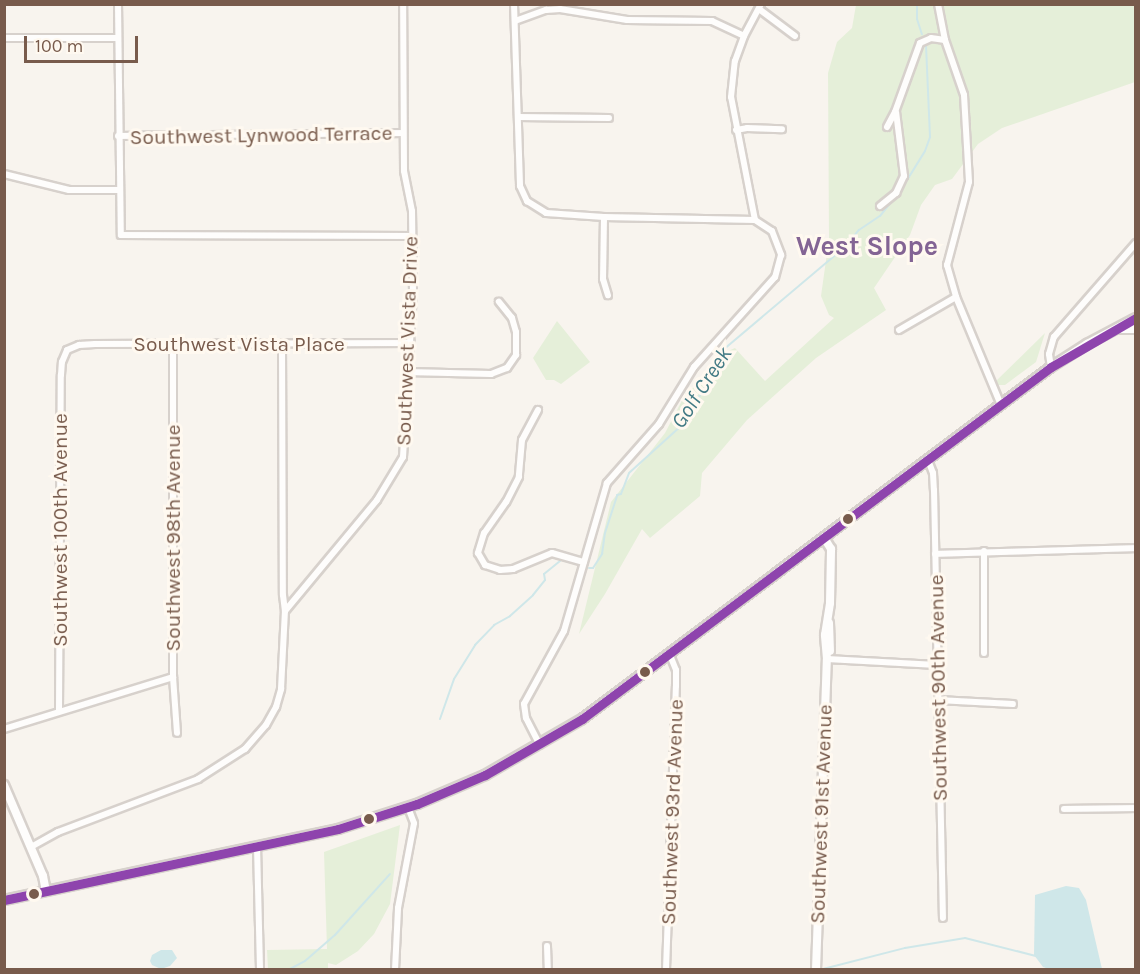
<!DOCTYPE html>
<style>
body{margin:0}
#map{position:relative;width:1140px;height:974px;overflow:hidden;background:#f8f4ee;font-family:Karla,sans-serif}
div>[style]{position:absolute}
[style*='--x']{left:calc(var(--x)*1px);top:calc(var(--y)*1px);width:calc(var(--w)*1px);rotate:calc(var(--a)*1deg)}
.green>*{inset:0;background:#e5efd9}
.water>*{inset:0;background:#cfe7e9}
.stream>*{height:2px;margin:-1px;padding:0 1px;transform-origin:1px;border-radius:1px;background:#cfe7e9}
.roads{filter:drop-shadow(2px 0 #d7d1cc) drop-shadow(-2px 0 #d7d1cc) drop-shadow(0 2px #d7d1cc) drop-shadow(0 -2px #d7d1cc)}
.street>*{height:6px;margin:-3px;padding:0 3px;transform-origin:3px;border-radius:3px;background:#fefdfc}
.secondary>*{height:8px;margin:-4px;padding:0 4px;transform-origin:4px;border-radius:4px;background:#fefdfc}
.bus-1>*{height:9px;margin:-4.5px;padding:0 4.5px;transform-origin:4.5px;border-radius:4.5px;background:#8e44ad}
.dots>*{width:16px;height:16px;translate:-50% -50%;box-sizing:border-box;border:3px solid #fff9f0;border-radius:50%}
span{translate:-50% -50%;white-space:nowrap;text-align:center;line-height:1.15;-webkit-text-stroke:6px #fff9f0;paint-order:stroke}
.street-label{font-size:21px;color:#785b4c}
.water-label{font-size:22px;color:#427a84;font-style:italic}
.district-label{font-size:27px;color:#836494;font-weight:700}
.frame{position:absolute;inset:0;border:6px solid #785b4c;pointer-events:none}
.scale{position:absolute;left:24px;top:36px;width:114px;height:27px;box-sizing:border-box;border:3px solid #785b4c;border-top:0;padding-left:8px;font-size:18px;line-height:21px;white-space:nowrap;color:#785b4c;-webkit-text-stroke:4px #fff9f0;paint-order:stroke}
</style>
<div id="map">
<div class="green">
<div style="clip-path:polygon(856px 5px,1135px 5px,1135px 82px,1002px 128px,978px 144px,952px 179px,935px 185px,921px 205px,910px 235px,874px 288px,886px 310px,816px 358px,747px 420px,702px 473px,700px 496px,650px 538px,642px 529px,605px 594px,579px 634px,611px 502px,665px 433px,688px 389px,693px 388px,703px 377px,709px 375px,726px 352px,735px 348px,765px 381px,834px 318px,829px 315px,821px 296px,829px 239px,828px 73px,837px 42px,852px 28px)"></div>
<div style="clip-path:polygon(557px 321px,590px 362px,561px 384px,554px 380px,546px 380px,533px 358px)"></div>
<div style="clip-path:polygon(1045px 333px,1036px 362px,1005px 385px,998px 385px,995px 382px)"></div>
<div style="clip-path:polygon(400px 825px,390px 904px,374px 934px,358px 951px,336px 965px,328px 963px,328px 969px,268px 969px,267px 950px,327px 949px,324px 852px)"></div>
</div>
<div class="water">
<div style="clip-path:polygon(1066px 886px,1079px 888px,1086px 900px,1102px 969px,1049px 969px,1043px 967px,1034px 955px,1035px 895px)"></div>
<div style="clip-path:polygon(161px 950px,172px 950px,177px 958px,170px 966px,161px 969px,152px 965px,150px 961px,152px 955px)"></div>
</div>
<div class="stream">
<div style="--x:917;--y:4;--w:15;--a:90"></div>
<div style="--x:917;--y:19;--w:16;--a:72"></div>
<div style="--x:899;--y:193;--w:49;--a:-58.2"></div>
<div style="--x:925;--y:151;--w:15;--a:-70"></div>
<div style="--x:930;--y:137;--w:91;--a:-92.5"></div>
<div style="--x:589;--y:568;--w:4;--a:0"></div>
<div style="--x:593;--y:568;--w:17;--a:-57"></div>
<div style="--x:602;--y:554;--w:21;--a:-82"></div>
<div style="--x:605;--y:533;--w:40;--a:-72"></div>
<div style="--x:617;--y:495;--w:4;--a:-14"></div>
<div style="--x:621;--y:494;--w:22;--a:-69"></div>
<div style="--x:629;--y:473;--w:70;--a:-42.1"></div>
<div style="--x:681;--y:426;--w:76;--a:-58.4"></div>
<div style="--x:721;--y:361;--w:11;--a:-80"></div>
<div style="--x:723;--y:350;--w:160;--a:-40.2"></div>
<div style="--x:845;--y:247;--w:22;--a:-51"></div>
<div style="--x:859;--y:230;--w:25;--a:-34"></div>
<div style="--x:880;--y:216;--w:21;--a:-51"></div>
<div style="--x:440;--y:719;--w:42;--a:-70.7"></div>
<div style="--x:454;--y:679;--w:40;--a:-58"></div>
<div style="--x:475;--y:645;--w:28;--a:-46"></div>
<div style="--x:494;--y:625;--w:18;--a:-29"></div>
<div style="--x:510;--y:616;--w:31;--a:-42"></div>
<div style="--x:533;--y:595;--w:19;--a:-51"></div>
<div style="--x:545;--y:580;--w:6;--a:-99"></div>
<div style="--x:544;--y:574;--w:21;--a:-39"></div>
<div style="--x:823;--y:969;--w:85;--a:-14.4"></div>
<div style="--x:905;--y:948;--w:61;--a:-9.5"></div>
<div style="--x:965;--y:938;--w:73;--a:14.2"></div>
<div style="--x:288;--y:970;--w:19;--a:-28"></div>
<div style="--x:305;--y:961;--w:40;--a:-41"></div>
<div style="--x:335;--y:935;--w:82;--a:-48"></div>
</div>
<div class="roads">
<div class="street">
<div style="--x:118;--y:4;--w:231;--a:89.3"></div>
<div style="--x:121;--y:235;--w:291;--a:0.2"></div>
<div style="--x:514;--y:4;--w:182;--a:88.1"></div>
<div style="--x:520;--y:186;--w:17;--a:65"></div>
<div style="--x:527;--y:201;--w:22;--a:32"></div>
<div style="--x:546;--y:213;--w:58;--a:3.9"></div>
<div style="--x:604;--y:217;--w:151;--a:1.1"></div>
<div style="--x:755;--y:220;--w:20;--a:33"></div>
<div style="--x:772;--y:231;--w:26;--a:69"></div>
<div style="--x:781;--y:255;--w:23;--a:105"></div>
<div style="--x:775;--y:277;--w:121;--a:132"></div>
<div style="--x:694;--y:367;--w:67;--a:121.6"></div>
<div style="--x:659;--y:424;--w:79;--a:131.4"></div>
<div style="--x:607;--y:483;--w:154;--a:106.2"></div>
<div style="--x:564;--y:631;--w:83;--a:118.7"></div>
<div style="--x:524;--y:704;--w:14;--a:82"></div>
<div style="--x:526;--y:718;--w:30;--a:63"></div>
<div style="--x:938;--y:4;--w:37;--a:79"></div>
<div style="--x:945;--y:40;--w:58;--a:70.9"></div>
<div style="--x:964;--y:95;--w:87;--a:86.7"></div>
<div style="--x:969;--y:182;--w:86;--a:104.8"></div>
<div style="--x:947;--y:265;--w:33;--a:74"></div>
<div style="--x:956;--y:297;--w:117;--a:67.4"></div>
<div style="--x:759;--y:9;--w:45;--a:36.9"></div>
<div style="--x:515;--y:21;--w:33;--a:-20"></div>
<div style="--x:546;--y:10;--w:14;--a:-4"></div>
<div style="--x:560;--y:9;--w:68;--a:9.3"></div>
<div style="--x:627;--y:20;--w:85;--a:0.7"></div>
<div style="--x:712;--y:21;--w:35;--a:25"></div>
<div style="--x:4;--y:38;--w:113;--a:0"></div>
<div style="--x:518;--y:117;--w:91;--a:0.6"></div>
<div style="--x:887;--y:127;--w:17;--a:-62"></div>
<div style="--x:895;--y:112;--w:73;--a:-70.1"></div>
<div style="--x:920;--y:43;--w:12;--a:-24"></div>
<div style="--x:931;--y:38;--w:14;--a:8"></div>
<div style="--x:736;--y:130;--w:11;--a:-10"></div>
<div style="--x:747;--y:128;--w:35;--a:2"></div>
<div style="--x:118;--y:136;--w:285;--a:-0.6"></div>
<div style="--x:4;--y:174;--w:67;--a:13.8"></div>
<div style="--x:69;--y:190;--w:50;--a:0"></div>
<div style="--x:880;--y:206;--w:21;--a:-39"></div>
<div style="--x:896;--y:193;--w:19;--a:-65"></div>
<div style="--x:904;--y:176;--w:64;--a:-97.1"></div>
<div style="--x:604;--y:217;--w:62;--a:90.9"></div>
<div style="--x:603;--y:279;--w:17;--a:73"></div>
<div style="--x:755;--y:220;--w:125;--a:-101"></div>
<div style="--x:731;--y:97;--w:36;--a:-84"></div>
<div style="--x:735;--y:61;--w:27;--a:-70"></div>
<div style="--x:744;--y:36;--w:36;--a:-62"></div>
<div style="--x:899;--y:330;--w:66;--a:-30.1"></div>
<div style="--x:173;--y:344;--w:333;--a:90"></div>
<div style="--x:173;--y:677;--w:56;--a:85.9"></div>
<div style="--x:282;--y:344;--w:251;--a:89.8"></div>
<div style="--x:283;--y:595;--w:16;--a:83"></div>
<div style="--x:1051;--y:367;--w:13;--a:-99"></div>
<div style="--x:1049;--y:354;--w:18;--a:-74"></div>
<div style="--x:1054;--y:337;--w:125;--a:-48.9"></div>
<div style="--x:407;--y:372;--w:84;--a:1.4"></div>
<div style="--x:491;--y:374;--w:17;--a:-21"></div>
<div style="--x:507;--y:368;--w:16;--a:-55"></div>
<div style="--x:516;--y:355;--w:23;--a:-90"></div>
<div style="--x:516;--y:332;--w:15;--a:-106"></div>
<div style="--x:512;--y:318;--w:21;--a:-129"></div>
<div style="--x:538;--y:410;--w:34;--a:118"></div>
<div style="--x:522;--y:440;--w:37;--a:95"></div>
<div style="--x:519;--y:477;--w:28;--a:117"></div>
<div style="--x:506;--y:502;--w:38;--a:125"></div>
<div style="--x:484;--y:533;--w:21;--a:107"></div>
<div style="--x:478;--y:553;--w:14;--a:60"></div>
<div style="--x:485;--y:565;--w:16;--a:18"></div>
<div style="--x:500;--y:570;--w:13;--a:-4"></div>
<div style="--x:513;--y:569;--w:42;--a:-22.3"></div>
<div style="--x:552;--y:553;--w:33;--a:16"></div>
<div style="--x:928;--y:460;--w:14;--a:69"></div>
<div style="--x:933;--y:473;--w:17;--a:87"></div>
<div style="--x:934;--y:490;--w:428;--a:88.8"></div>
<div style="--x:984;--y:551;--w:102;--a:90"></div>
<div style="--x:935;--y:554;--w:201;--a:-1.7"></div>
<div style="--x:827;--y:659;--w:110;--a:3.1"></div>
<div style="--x:938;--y:700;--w:75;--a:3.1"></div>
<div style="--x:59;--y:711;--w:336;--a:-89.7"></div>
<div style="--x:61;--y:375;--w:13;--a:-86"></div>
<div style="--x:62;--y:362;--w:13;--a:-67"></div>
<div style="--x:67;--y:350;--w:13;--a:-23"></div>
<div style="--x:79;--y:345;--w:16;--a:-4"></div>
<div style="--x:95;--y:344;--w:316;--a:-0.2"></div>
<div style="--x:4;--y:729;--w:177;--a:-17.1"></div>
<div style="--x:1064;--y:809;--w:72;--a:-0.8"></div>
<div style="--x:257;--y:846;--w:124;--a:88.6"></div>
<div style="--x:31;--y:847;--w:31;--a:-29"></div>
<div style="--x:58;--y:832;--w:150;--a:-20.7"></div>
<div style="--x:198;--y:779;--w:56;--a:-32.6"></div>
<div style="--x:245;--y:749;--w:32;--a:-49"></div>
<div style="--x:266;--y:725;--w:21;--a:-61"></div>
<div style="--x:276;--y:707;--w:19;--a:-74"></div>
<div style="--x:281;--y:689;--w:78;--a:-87.1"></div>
<div style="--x:285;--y:611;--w:144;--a:-50.3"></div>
<div style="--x:377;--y:500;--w:50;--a:-58.8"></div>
<div style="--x:403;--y:457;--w:165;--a:-86.5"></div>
<div style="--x:413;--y:292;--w:81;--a:-90.7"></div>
<div style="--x:412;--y:211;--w:41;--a:-101.3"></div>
<div style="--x:404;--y:171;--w:167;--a:-90.3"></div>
<div style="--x:547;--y:946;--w:24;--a:88"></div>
<div style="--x:395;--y:970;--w:62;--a:-87.2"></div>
<div style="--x:398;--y:908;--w:86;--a:-79.3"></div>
<div style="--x:414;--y:823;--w:17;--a:-111"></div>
<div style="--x:666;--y:970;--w:284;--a:-88"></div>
<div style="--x:676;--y:686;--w:16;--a:-90"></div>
<div style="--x:676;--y:670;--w:16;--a:-112"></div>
</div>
<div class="secondary">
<div style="--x:1117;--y:329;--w:19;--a:0"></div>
<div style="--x:829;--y:623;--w:28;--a:88"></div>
<div style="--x:4;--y:785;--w:99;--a:66.8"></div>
<div style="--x:43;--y:876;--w:15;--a:79"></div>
<div style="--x:4;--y:900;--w:341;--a:-12"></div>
<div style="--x:338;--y:829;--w:83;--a:-17.6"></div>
<div style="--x:417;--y:804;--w:74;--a:-23.1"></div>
<div style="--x:485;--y:775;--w:112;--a:-30"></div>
<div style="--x:582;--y:719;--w:586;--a:-36.89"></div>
<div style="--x:1051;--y:367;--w:43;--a:-32.6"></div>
<div style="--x:1087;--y:344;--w:55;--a:-28"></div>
<div style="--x:816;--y:970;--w:311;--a:-88"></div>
<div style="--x:827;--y:659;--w:24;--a:-95"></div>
<div style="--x:825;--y:635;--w:32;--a:-81"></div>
<div style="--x:830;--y:603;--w:54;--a:-88.9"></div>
<div style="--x:831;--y:549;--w:13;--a:-122"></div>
</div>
</div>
<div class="bus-1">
<div style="--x:4;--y:900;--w:341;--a:-12"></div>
<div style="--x:338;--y:829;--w:83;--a:-17.6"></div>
<div style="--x:417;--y:804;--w:74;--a:-23.1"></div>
<div style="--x:485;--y:775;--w:112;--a:-30"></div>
<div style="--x:582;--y:719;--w:586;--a:-36.89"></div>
<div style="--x:1051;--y:367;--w:98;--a:-30"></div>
</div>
<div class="dots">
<div style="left:848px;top:519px;background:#785b4c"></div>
<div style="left:645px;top:672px;background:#785b4c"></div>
<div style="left:369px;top:819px;background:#785b4c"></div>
<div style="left:34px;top:894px;background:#785b4c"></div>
</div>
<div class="street-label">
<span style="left:261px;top:135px;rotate:-1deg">Southwest Lynwood Terrace</span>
<span style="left:407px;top:341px;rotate:-88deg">Southwest Vista Drive</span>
<span style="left:239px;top:344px">Southwest Vista Place</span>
<span style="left:60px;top:530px;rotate:-90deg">Southwest 100th Avenue</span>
<span style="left:173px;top:538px;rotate:-90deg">Southwest 98th Avenue</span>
<span style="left:938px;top:688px;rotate:-91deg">Southwest 90th Avenue</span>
<span style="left:672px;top:812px;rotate:-88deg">Southwest 93rd Avenue</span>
<span style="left:821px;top:814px;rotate:-88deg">Southwest 91st Avenue</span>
</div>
<div class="water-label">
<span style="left:702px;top:388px;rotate:-57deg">Golf Creek</span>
</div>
<div class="district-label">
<span style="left:867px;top:247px">West Slope</span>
</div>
<div class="frame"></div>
<div class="scale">100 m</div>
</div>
